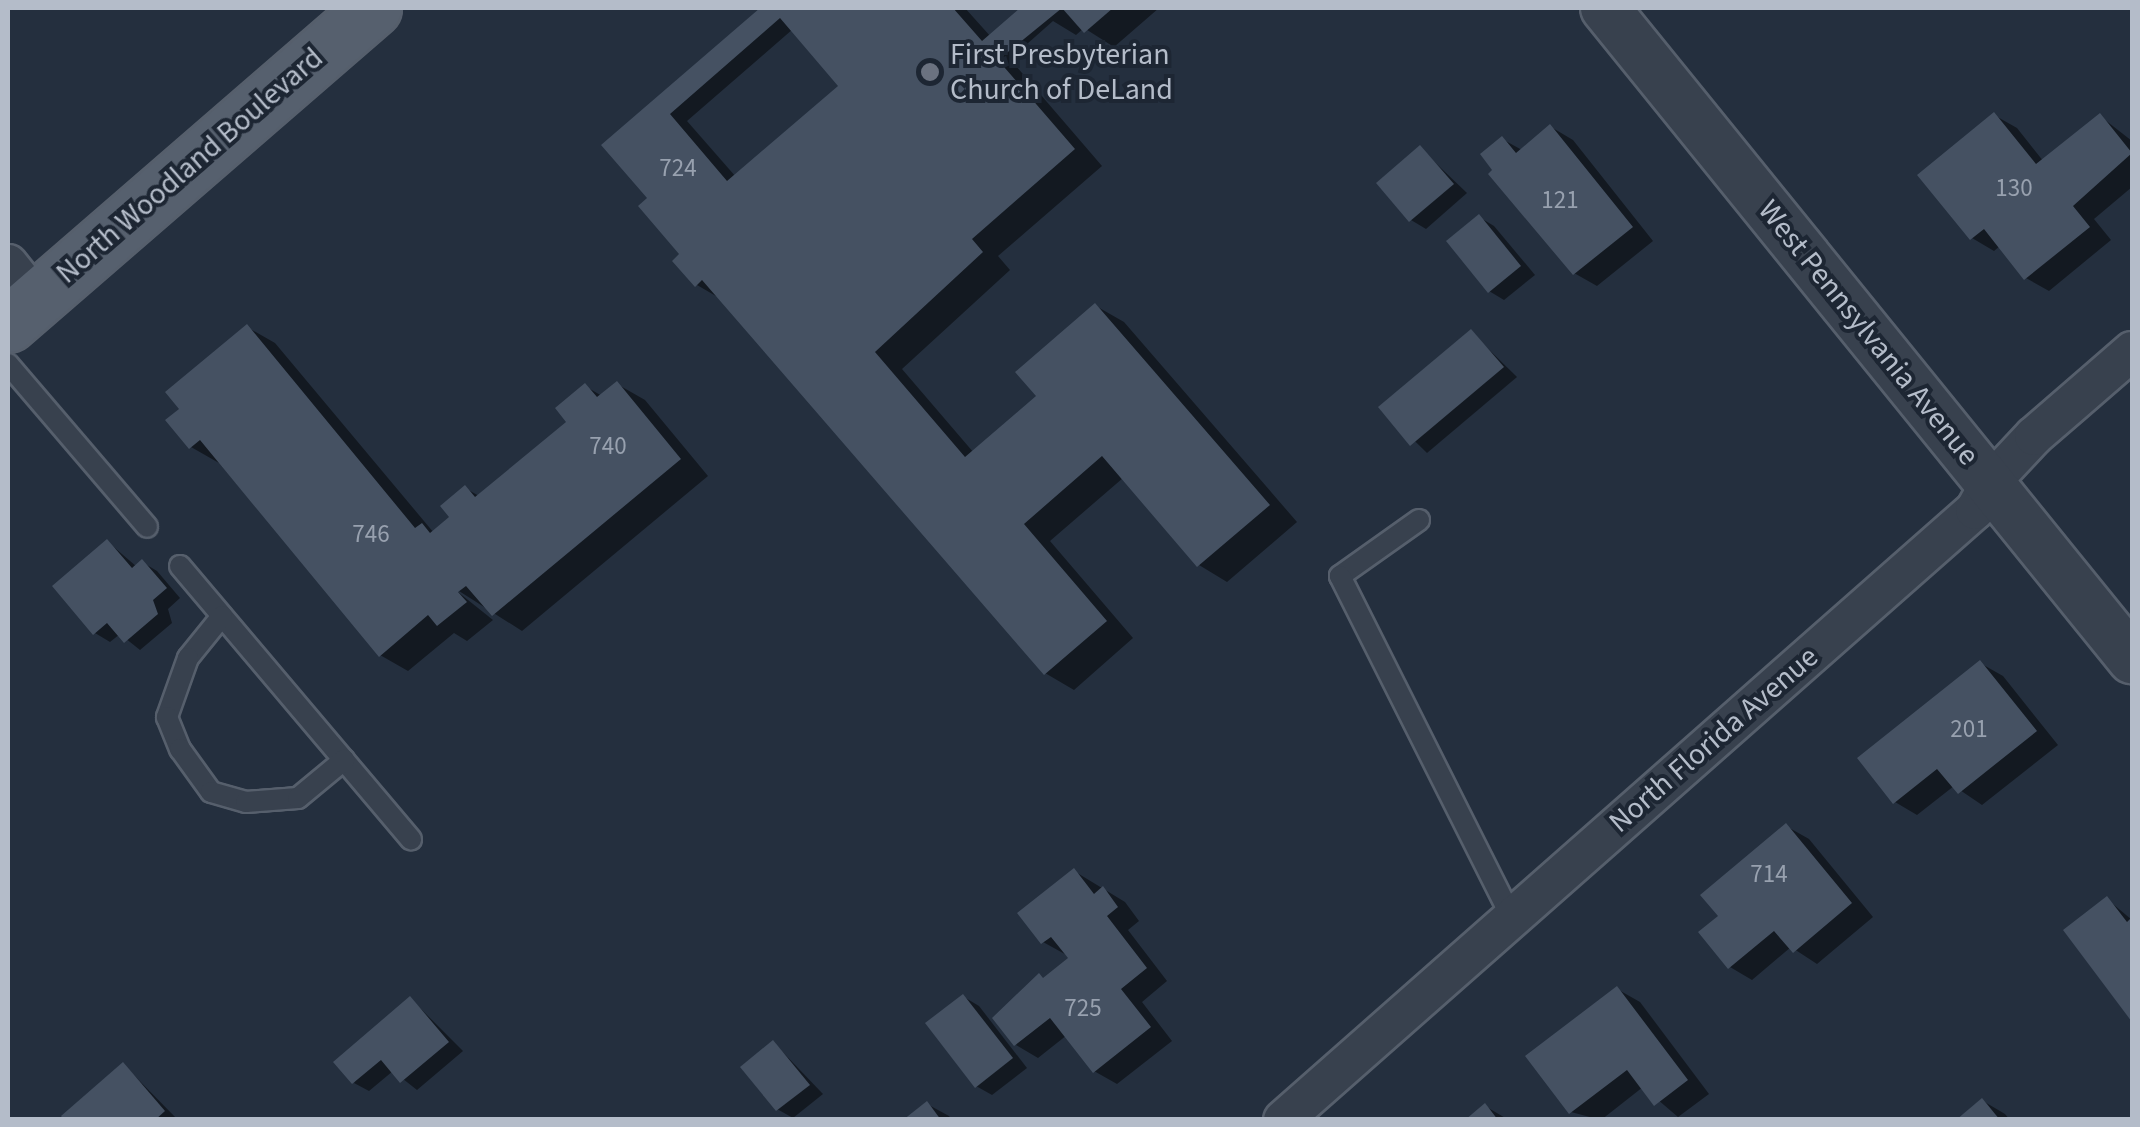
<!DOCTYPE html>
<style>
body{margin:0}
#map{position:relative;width:2140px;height:1127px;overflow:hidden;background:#242f3e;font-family:"Source Sans 3",sans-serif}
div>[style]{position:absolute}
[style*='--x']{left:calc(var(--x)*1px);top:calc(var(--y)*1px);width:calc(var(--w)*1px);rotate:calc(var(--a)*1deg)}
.shadow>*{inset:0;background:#0007}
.building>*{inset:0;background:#455162}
.roads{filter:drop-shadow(2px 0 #565f6c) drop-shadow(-2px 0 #565f6c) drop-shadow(0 2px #565f6c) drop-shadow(0 -2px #565f6c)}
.service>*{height:20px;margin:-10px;padding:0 10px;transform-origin:10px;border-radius:10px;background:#38414e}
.minor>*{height:38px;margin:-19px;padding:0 19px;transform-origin:19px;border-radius:19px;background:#38414e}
.tertiary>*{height:48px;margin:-24px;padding:0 24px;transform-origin:24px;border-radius:24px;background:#38414e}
.primary>*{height:55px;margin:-27.5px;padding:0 27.5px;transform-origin:27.5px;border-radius:27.5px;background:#56606e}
.dots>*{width:28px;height:28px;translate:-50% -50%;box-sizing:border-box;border:5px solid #1d2633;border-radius:50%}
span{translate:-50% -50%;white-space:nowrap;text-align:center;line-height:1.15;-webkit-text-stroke:8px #1d2633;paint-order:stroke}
.number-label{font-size:25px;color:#98a1af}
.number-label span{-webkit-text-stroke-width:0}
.poi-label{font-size:30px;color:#b4bcc9}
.left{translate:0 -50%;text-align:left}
.street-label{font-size:30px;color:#b4bcc9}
.frame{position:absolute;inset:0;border:10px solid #b4bcc9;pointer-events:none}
</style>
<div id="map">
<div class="shadow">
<div style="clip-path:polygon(evenodd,764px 8px,965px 8px,991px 37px,1024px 8px,1159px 8px,1114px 47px,1084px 28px,1076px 35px,1053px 21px,1010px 59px,1102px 166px,998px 256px,1010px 270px,902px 369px,974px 453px,1039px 396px,1096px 306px,1124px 322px,1297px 522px,1227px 582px,1199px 565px,1123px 478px,1050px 541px,1133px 638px,1074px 690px,1045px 673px,721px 299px,697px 285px,650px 198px,658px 100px,764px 8px,793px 29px,842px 86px,736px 177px,687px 121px,793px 29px)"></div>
<div style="clip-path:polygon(1994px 115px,2017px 128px,2044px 162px,2100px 116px,2132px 141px,2132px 187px,2094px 219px,2111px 240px,2049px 291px,2026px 278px,2000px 246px,1994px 251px,1972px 238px)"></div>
<div style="clip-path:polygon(1551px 127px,1573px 140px,1653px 241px,1597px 286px,1574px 273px,1502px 139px,1522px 150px)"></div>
<div style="clip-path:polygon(1420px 148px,1467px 193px,1426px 229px,1411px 220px)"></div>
<div style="clip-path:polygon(1479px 217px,1494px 226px,1535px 275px,1504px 300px,1489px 291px)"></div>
<div style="clip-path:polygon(247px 327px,275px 343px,434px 533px,453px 518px,465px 488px,479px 496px,570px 422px,585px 386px,602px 396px,617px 384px,645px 400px,708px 476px,522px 631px,448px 584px,493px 620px,467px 641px,454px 633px,408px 671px,380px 655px,219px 463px,191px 447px,183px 409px)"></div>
<div style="clip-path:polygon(1471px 332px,1517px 377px,1427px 453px,1381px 408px)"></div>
<div style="clip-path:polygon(108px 542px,137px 567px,142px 562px,157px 571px,180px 598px,168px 609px,172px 623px,140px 650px,120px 634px,110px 642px,95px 633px,55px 587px)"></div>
<div style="clip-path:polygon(1980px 663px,2003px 676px,2058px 745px,1982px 805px,1954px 786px,1917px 815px,1895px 802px)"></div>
<div style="clip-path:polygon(1786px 826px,1809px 839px,1873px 917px,1817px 964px,1791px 947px,1752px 980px,1730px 967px,1722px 916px)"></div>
<div style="clip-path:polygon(1074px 871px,1125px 902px,1139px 921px,1128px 930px,1167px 981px,1142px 1002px,1172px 1041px,1117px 1084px,1094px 1071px,1067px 1035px,1038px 1058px,1016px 1045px,1045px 979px,1072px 958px,1043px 942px)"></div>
<div style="clip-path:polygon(2107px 899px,2132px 920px,2132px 1018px,2067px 931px)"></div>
<div style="clip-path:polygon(1617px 989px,1640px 1002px,1709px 1094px,1678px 1117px,1643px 1087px,1601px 1120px,1571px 1112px)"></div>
<div style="clip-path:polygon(964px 997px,979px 1006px,1027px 1068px,992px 1095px,976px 1086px)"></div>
<div style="clip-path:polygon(411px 999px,463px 1051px,417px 1090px,393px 1071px,369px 1091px,354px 1083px)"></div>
<div style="clip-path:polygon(774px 1043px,823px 1094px,793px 1118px,777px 1109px)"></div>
<div style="clip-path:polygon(124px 1065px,178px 1120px,66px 1120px)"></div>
<div style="clip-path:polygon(1983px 1101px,2005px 1114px,2010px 1120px,1960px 1120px)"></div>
<div style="clip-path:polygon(927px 1104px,949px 1116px,952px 1120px,907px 1120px)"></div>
<div style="clip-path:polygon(1485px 1106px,1507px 1119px,1508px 1120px,1468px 1120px)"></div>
</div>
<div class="building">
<div style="clip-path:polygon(evenodd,760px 8px,953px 8px,982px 41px,1020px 8px,1062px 8px,998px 60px,1075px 149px,972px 239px,983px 252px,875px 352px,965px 457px,1036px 396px,1015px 372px,1095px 303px,1270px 505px,1197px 567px,1102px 456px,1024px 524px,1107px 621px,1044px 675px,702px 280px,695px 287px,672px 261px,679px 254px,638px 206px,647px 198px,601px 145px,760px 8px,780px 18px,838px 86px,727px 181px,670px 114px,780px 18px)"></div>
<div style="clip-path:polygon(1062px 8px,1113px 8px,1084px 33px)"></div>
<div style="clip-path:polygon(1994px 112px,2036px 164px,2100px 113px,2132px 153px,2073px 206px,2090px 227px,2024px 280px,1984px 229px,1970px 240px,1917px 175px)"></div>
<div style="clip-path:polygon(1550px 124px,1633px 227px,1573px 275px,1488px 174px,1492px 170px,1480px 154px,1502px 136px,1516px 153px)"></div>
<div style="clip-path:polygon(1420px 145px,1454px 184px,1409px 222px,1376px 183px)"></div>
<div style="clip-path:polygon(1479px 214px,1521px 266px,1488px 293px,1446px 241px)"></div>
<div style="clip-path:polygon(247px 324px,415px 528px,422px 523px,430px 533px,449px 517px,440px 506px,465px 485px,475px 497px,566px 422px,555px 408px,585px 383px,597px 397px,617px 381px,681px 459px,492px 616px,466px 586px,458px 592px,467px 602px,437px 626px,428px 615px,379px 657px,200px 440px,189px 449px,165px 420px,179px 409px,165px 392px)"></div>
<div style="clip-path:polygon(1471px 329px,1504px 367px,1410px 446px,1378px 407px)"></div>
<div style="clip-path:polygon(107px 539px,132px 568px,142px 559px,167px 588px,153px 600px,158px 614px,124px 643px,107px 623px,93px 635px,52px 586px)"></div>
<div style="clip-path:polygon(1980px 660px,2037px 731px,1958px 794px,1937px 769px,1893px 804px,1857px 758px)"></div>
<div style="clip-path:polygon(1786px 823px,1852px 903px,1793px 953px,1774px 931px,1728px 969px,1698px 932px,1718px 916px,1700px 895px)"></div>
<div style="clip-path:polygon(1074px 868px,1094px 894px,1103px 886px,1118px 907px,1107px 916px,1147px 968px,1121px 989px,1151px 1027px,1093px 1073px,1050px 1018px,1014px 1046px,992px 1018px,1039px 973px,1043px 978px,1068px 958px,1051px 937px,1041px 944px,1017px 913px)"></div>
<div style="clip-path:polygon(2107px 896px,2127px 922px,2132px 917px,2132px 1022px,2063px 930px)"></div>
<div style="clip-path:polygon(1617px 986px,1688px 1080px,1654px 1106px,1627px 1070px,1569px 1114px,1525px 1056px)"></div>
<div style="clip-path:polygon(963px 994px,1013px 1058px,975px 1088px,925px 1023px)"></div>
<div style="clip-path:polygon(410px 996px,449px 1042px,400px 1083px,381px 1060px,352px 1084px,333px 1062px)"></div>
<div style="clip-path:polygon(773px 1040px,810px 1085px,776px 1111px,740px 1067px)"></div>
<div style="clip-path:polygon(123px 1062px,165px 1111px,155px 1120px,64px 1120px,61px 1116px)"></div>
<div style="clip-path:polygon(1982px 1098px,2000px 1120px,1956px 1120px)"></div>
<div style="clip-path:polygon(927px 1101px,941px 1120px,903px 1120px)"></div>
<div style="clip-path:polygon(1485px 1103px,1498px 1120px,1465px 1120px)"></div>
</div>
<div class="roads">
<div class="service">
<div style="--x:8;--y:364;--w:214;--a:49.5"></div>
<div style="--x:1419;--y:520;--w:97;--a:144.7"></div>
<div style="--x:1340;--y:576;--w:383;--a:63.3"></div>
<div style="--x:180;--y:566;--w:358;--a:49.8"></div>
<div style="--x:222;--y:616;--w:54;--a:129"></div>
<div style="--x:188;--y:658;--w:63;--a:109.6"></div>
<div style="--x:167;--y:717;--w:35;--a:68"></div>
<div style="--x:180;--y:749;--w:53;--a:54.2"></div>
<div style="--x:211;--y:792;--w:36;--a:16"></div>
<div style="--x:246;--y:802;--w:52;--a:-4.4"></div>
<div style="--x:298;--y:798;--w:60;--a:-39.6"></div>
</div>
<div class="minor">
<div style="--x:8;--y:264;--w:45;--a:51.3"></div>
<div style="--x:1283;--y:1120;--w:922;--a:-41.4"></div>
<div style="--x:1975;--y:510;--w:31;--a:-61"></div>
<div style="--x:1990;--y:483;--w:64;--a:-46.9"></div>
<div style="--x:2034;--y:436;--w:130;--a:-40.9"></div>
</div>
<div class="tertiary">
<div style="--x:1605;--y:8;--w:838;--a:51.01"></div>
</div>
<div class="primary">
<div style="--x:8;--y:324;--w:483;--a:-40.9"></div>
</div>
</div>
<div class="dots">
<div style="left:930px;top:72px;background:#6b7280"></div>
</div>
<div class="number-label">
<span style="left:678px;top:168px">724</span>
<span style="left:2014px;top:188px">130</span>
<span style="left:1560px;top:200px">121</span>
<span style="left:608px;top:446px">740</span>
<span style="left:371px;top:534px">746</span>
<span style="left:1969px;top:729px">201</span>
<span style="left:1769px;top:874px">714</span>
<span style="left:1083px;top:1008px">725</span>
</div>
<div class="poi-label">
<span class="left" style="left:950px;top:72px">First Presbyterian<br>Church of DeLand</span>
</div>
<div class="street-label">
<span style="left:190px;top:166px;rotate:-41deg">North Woodland Boulevard</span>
<span style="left:1868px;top:333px;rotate:51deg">West Pennsylvania Avenue</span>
<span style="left:1714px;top:740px;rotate:-41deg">North Florida Avenue</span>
</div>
<div class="frame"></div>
</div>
